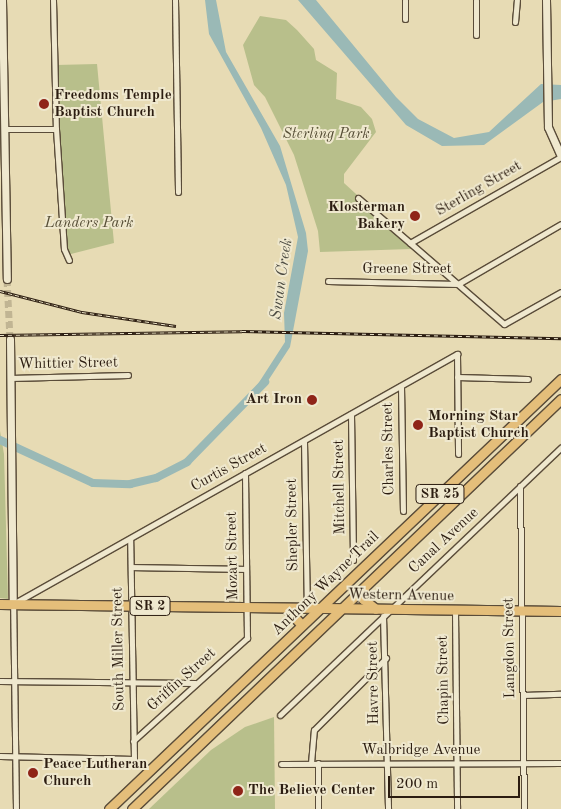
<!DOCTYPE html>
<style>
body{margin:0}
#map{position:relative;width:561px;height:809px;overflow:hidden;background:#e7dbb4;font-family:"Old Standard TT",serif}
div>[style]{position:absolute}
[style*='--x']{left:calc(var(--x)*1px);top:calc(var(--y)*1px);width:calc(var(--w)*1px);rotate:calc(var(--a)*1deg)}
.green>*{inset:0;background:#b8bf8b}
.water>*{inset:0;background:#9ab9b6}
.river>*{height:8px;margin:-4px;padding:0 4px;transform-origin:4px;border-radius:4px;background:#9ab9b6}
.tertiary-tunnel>*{height:7px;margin-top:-3.5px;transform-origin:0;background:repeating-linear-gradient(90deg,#c1b593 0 7px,transparent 0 10.5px)}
.roads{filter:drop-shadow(1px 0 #5a4c39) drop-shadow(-1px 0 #5a4c39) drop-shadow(0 1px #5a4c39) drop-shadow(0 -1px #5a4c39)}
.minor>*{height:5px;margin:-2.5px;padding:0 2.5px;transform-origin:2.5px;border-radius:2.5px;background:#efe8ce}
.tertiary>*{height:7px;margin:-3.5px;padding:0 3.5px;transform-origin:3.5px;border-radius:3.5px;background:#efe8ce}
.primary>*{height:9px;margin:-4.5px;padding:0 4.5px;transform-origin:4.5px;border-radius:4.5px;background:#e4be7a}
.trunk>*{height:9px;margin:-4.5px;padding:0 4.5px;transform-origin:4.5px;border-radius:4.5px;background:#e4be7a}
.rail>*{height:3px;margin-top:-1.5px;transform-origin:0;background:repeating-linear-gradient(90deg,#efe8ce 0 4px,#2b1c10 0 8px);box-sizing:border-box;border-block:1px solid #2b1c10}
.dots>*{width:14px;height:14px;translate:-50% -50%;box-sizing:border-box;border:2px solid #efe8ce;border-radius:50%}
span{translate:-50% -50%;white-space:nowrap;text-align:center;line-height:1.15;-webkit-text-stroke:4px #efe8ce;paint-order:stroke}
.shield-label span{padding:1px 4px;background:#efe8ce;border:1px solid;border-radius:4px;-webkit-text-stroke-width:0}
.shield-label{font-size:14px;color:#2b1c10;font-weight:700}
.poi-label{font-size:15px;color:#2b1c10;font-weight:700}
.left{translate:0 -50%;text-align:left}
.right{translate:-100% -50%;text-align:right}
.park-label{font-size:15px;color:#554d35;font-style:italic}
.street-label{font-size:15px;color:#2b1c10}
.water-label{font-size:16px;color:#4c4b42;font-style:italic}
.scale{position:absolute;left:388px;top:776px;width:132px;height:22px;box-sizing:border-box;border:2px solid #2b1c10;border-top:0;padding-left:6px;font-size:15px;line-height:18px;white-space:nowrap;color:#2b1c10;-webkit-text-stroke:4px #efe8ce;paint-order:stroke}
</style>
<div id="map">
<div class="green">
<div style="clip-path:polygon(260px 16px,286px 20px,297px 30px,314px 49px,316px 60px,337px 73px,336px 99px,361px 107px,372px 119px,376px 132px,344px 174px,344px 183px,414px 247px,411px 249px,320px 252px,318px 231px,294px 155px,265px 97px,254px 85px,243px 45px)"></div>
<div style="clip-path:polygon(97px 64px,114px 243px,67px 255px,56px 65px)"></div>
<div style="clip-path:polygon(0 431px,4px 454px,8px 599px,0 598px)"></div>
<div style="clip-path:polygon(274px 717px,275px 809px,149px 809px,211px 750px,245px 727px)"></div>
</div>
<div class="water">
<div style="clip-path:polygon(205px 0,216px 0,226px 52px,280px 146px,306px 233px,308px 251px,290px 347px,262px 390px,256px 387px,285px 342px,284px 313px,298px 237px,286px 185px,261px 128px,209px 34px)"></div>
<div style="clip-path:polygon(298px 0,316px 0,396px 97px,418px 119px,454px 138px,489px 132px,541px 84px,561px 85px,561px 99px,543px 102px,484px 145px,442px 146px,406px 125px)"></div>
</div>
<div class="river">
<div style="--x:0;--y:440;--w:102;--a:24.8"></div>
<div style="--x:93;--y:483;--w:37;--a:2"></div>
<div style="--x:130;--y:484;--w:27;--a:-13"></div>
<div style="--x:156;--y:478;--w:35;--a:-27"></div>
<div style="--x:187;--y:462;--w:112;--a:-45.7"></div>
</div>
<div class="tertiary-tunnel">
<div style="--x:7;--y:279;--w:60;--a:87.1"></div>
</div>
<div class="roads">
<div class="minor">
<div style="--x:53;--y:0;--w:129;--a:88.7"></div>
<div style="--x:56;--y:129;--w:120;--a:86.2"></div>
<div style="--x:64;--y:249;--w:12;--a:66"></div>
<div style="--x:175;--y:0;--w:192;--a:89.1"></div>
<div style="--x:405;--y:19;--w:19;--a:-90"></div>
<div style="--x:515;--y:22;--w:22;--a:-85"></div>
<div style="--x:476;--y:35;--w:35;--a:-90"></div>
<div style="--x:4;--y:129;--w:52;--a:0"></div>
<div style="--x:358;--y:198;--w:193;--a:40.8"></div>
<div style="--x:504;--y:324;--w:65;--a:-29.3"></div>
<div style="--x:410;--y:243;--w:174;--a:-29.7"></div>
<div style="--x:328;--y:281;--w:130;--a:1.3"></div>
<div style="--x:458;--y:284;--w:119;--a:-30.2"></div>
<div style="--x:457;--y:377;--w:71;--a:1.6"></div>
<div style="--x:10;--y:378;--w:118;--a:-1.5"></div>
<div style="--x:401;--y:386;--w:125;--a:89.1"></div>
<div style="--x:351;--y:414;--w:146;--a:89.2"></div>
<div style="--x:304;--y:441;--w:167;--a:89"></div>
<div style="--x:520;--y:486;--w:323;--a:89.3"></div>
<div style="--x:131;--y:567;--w:115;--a:1"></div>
<div style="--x:455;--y:611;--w:198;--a:89.4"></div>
<div style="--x:383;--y:616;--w:193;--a:88.5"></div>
<div style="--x:0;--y:681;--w:195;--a:0.6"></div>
<div style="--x:523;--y:695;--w:38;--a:-2"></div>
<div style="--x:280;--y:715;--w:388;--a:-43.6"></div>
<div style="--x:133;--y:741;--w:154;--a:-42.1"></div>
<div style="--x:247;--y:638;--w:165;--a:-90.7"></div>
<div style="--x:0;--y:756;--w:134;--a:1.3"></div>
<div style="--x:134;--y:759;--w:220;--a:-91"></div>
<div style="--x:311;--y:763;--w:33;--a:-85"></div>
<div style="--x:314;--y:730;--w:102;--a:-45"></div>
<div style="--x:318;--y:763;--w:46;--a:90"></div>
<div style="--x:281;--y:764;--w:280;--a:-0.2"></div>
<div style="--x:16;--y:809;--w:205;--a:-90.8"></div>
<div style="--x:13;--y:604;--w:510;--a:-29.38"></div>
<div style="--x:457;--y:354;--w:100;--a:89.4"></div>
</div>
<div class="tertiary">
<div style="--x:2;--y:0;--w:279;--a:89"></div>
<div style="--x:546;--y:0;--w:127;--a:89.1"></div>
<div style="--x:548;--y:127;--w:32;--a:66"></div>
<div style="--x:10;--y:339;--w:265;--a:89.4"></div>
</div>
<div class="primary">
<div style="--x:0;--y:604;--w:561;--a:0.71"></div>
</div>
<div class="trunk">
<div style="--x:364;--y:589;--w:10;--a:96"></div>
<div style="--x:363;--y:599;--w:16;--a:38"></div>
<div style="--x:286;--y:608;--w:23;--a:47"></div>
<div style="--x:109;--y:809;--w:624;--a:-43.57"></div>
<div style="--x:132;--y:809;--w:593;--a:-43.7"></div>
</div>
</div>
<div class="rail">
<div style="--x:0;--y:291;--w:85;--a:14.4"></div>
<div style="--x:82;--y:312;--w:95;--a:8.5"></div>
<div style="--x:0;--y:335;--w:242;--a:-0.9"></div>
<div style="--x:242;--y:331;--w:319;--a:1.3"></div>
</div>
<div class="dots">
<div style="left:44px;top:104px;background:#8f2418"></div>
<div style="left:415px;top:216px;background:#8f2418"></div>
<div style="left:312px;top:400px;background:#8f2418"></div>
<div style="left:418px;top:425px;background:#8f2418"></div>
<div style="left:33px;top:773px;background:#8f2418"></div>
<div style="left:238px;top:791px;background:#8f2418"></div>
</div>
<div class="shield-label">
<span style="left:440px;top:494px">SR 25</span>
<span style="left:150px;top:606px">SR 2</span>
</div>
<div class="poi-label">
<span class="left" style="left:54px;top:104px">Freedoms Temple<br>Baptist Church</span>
<span class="right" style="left:405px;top:216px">Klosterman<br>Bakery</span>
<span class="right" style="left:302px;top:400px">Art Iron</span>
<span class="left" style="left:428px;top:425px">Morning Star<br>Baptist Church</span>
<span class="left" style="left:43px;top:773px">Peace Lutheran<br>Church</span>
<span class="left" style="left:248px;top:791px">The Believe Center</span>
</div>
<div class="park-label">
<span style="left:326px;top:135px">Sterling Park</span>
<span style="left:89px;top:224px">Landers Park</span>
</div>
<div class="street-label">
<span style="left:479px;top:189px;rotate:-30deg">Sterling Street</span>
<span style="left:407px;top:270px">Greene Street</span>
<span style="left:68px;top:364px;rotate:-1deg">Whittier Street</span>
<span style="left:389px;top:449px;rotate:-91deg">Charles Street</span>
<span style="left:229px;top:468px;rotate:-29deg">Curtis Street</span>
<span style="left:340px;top:487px;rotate:-91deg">Mitchell Street</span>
<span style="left:293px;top:525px;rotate:-91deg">Shepler Street</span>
<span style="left:444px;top:541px;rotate:-43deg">Canal Avenue</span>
<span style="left:233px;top:556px;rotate:-91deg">Mozart Street</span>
<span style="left:326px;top:584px;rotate:-44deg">Anthony Wayne Trail</span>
<span style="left:401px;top:596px;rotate:1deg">Western Avenue</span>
<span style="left:510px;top:648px;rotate:-91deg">Langdon Street</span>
<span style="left:119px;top:649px;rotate:-91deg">South Miller Street</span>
<span style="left:182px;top:680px;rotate:-42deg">Griffin Street</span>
<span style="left:444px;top:680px;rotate:-91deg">Chapin Street</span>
<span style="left:374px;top:683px;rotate:-91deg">Havre Street</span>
<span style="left:421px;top:751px">Walbridge Avenue</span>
</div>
<div class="water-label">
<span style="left:282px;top:279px;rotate:-82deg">Swan Creek</span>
</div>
<div class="scale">200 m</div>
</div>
